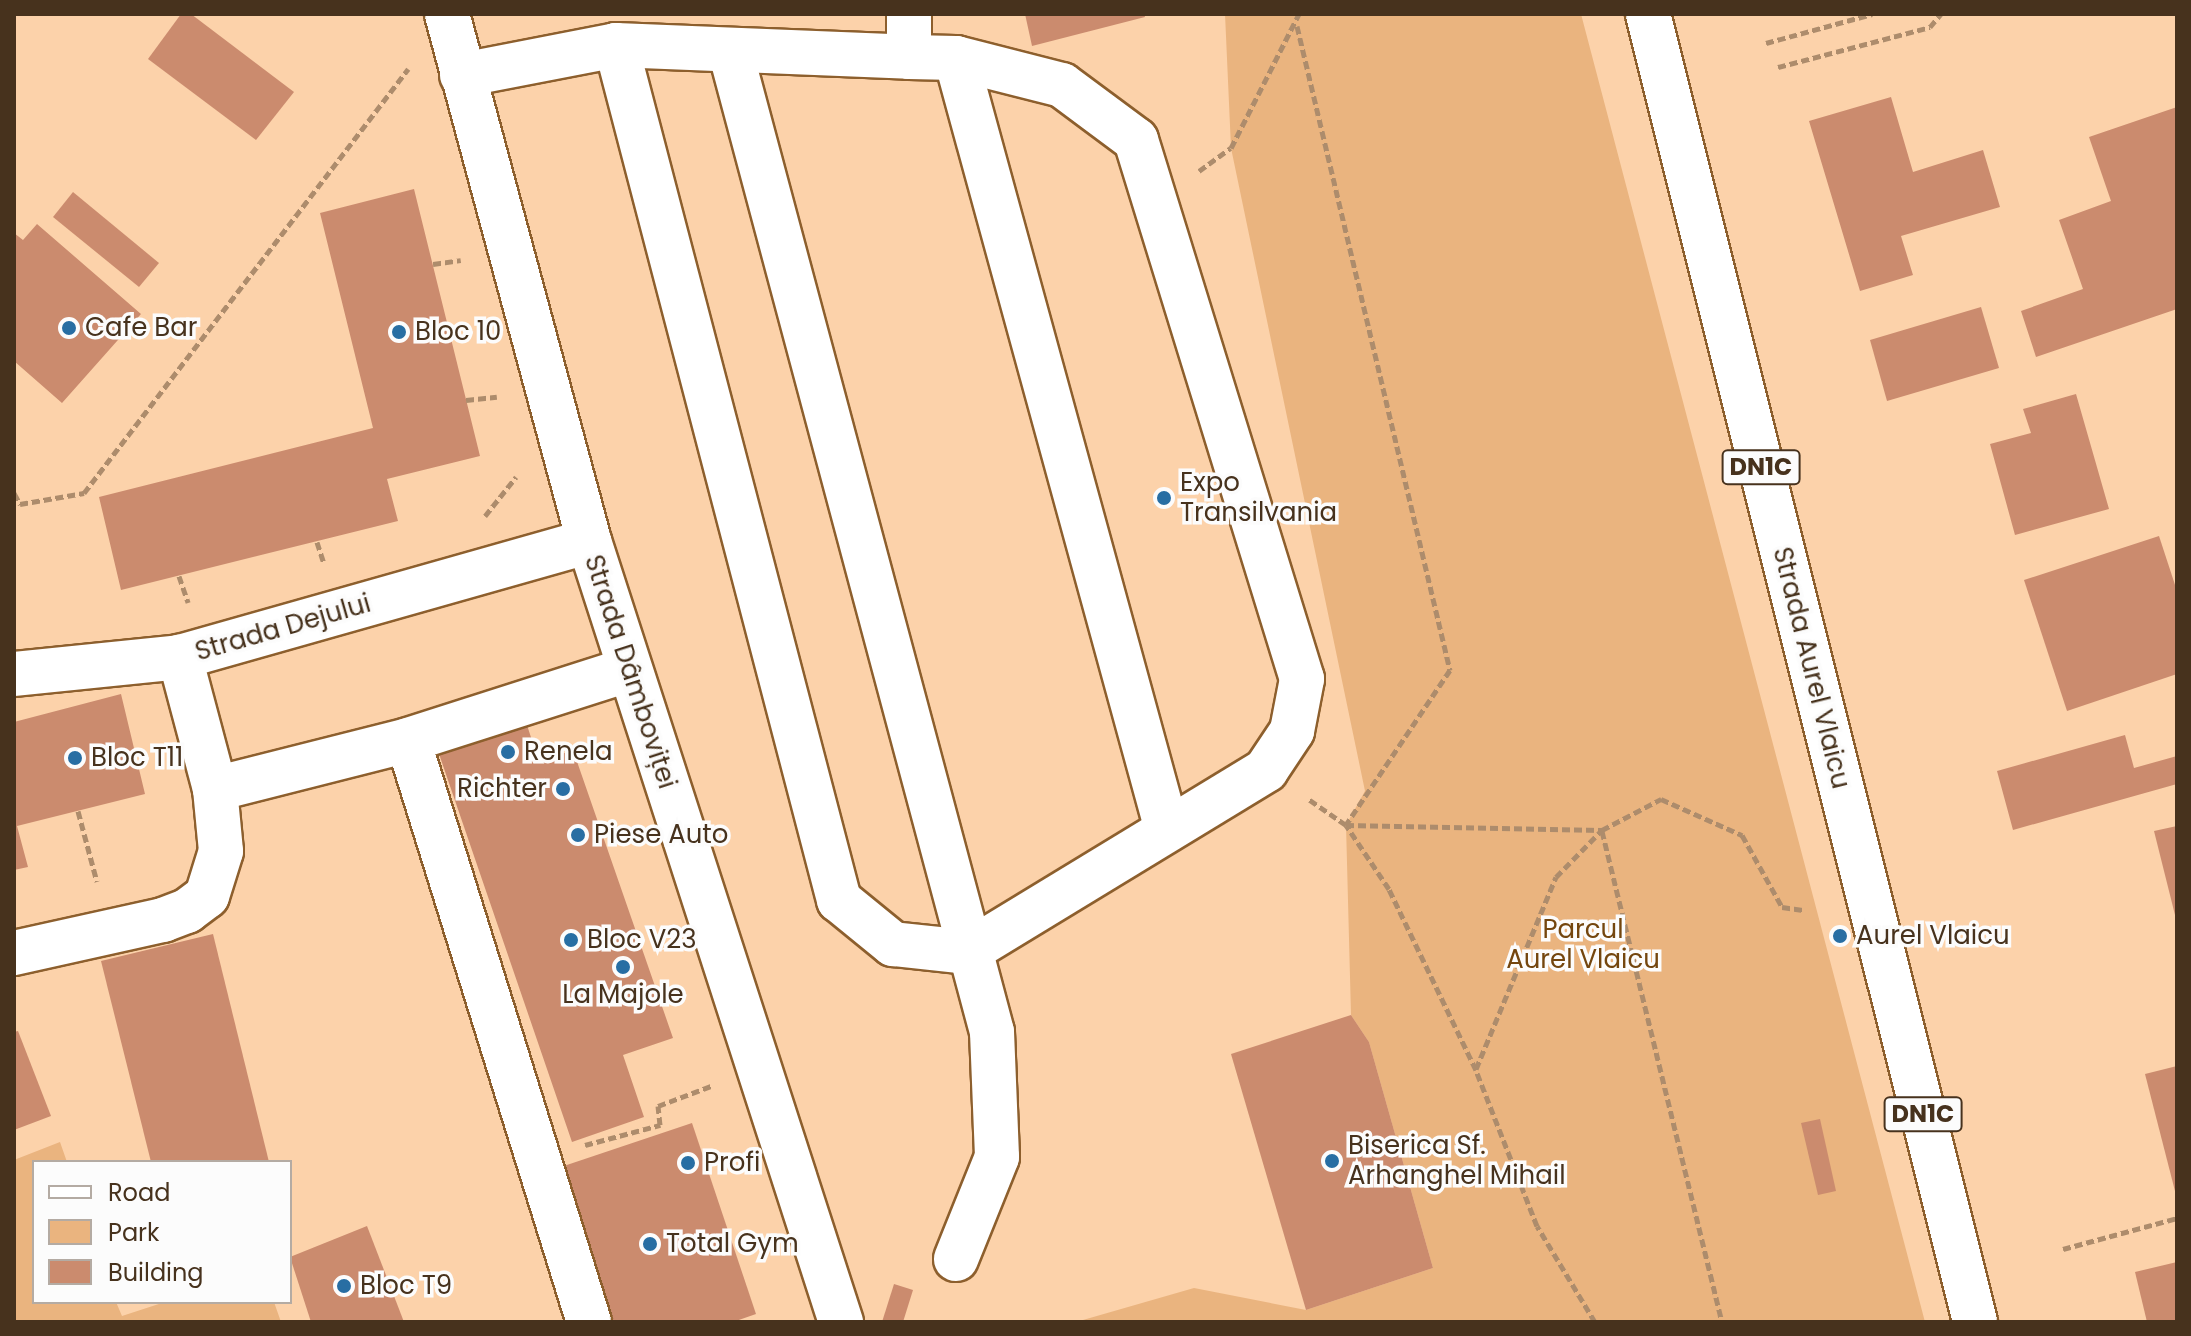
<!DOCTYPE html>
<meta charset="utf-8">
<style>
body{margin:0}
#map{position:relative;width:2191px;height:1336px;overflow:hidden;background:#fcd2aa;font-family:Poppins,sans-serif}
div>[style]{position:absolute}
[style*='--x']{left:calc(var(--x)*1px);top:calc(var(--y)*1px);width:calc(var(--w)*1px);rotate:calc(var(--a)*1deg)}
.green>*{inset:0;background:#eab47f}
.building>*{inset:0;background:#cb8b6e}
.path>*{height:5px;margin-top:-2.5px;transform-origin:0;background:repeating-linear-gradient(90deg,#ad8c6c 0 8px,transparent 0 12px)}
.roads{filter:drop-shadow(2px 0 #8d5f2d) drop-shadow(-2px 0 #8d5f2d) drop-shadow(0 2px #8d5f2d) drop-shadow(0 -2px #8d5f2d)}
.minor>*{height:44px;margin:-22px;padding:0 22px;transform-origin:22px;border-radius:22px;background:#fff}
.major>*{height:44px;margin:-22px;padding:0 22px;transform-origin:22px;border-radius:22px;background:#fff}
.dots>*{width:22px;height:22px;translate:-50% -50%;box-sizing:border-box;border:4px solid #fcfcfc;border-radius:50%}
span{translate:-50% -50%;white-space:nowrap;text-align:center;line-height:1.15;-webkit-text-stroke:7px #fcfcfc;paint-order:stroke}
.shield-label span{padding:2px 6px;background:#fcfcfc;border:2px solid;border-radius:6px;-webkit-text-stroke-width:0}
.shield-label{font-size:24px;color:#47321d;font-weight:700}
.poi-label{font-size:26px;color:#47321d}
.left{translate:0 -50%;text-align:left}
.right{translate:-100% -50%;text-align:right}
.street-label{font-size:26px;color:#47321d}
.park-label{font-size:26px;color:#74460e}
.frame{position:absolute;inset:0;border:16px solid #47321d;pointer-events:none}
.legend{position:absolute;left:32px;top:1160px;width:260px;height:144px;box-sizing:border-box;background:#fcfcfc;border:2px solid #b4aba3;margin:0;padding:10px 14px;list-style:none;font-size:24px;color:#47321d}
.legend li{display:flex;align-items:center;gap:16px;height:40px}
.legend b{width:40px;border:2px solid #b4aba3}
</style>
<div id="map">
<div class="green">
<div style="clip-path:polygon(1225px 14px,1581px 14px,1925px 1322px,1076px 1322px,1194px 1288px,1306px 1310px,1433px 1268px,1369px 1042px,1351px 1015px,1346px 825px,1365px 791px,1231px 148px)"></div>
<div style="clip-path:polygon(60px 1142px,67px 1162px,34px 1162px,34px 1302px,116px 1302px,122px 1316px,165px 1302px,274px 1302px,281px 1322px,14px 1322px,14px 1160px)"></div>
</div>
<div class="building">
<div style="clip-path:polygon(181px 14px,191px 14px,294px 92px,256px 140px,148px 59px)"></div>
<div style="clip-path:polygon(1025px 14px,1144px 14px,1145px 17px,1032px 46px)"></div>
<div style="clip-path:polygon(1891px 97px,1913px 172px,1983px 150px,2000px 207px,1901px 236px,1913px 275px,1860px 291px,1809px 121px)"></div>
<div style="clip-path:polygon(2177px 107px,2177px 309px,2036px 357px,2021px 311px,2083px 289px,2059px 220px,2111px 201px,2089px 137px)"></div>
<div style="clip-path:polygon(414px 189px,480px 456px,387px 479px,398px 521px,121px 590px,99px 497px,373px 428px,320px 213px)"></div>
<div style="clip-path:polygon(73px 192px,159px 263px,139px 287px,53px 217px)"></div>
<div style="clip-path:polygon(37px 224px,141px 314px,62px 403px,14px 361px,14px 233px,23px 240px)"></div>
<div style="clip-path:polygon(1981px 307px,1999px 368px,1887px 401px,1870px 340px)"></div>
<div style="clip-path:polygon(2076px 394px,2109px 509px,2015px 535px,1990px 444px,2031px 433px,2023px 409px)"></div>
<div style="clip-path:polygon(2159px 536px,2177px 591px,2177px 674px,2067px 711px,2024px 580px)"></div>
<div style="clip-path:polygon(121px 694px,145px 794px,17px 826px,28px 867px,14px 870px,14px 722px)"></div>
<div style="clip-path:polygon(526px 722px,539px 762px,573px 750px,673px 1038px,623px 1055px,644px 1117px,572px 1142px,438px 751px)"></div>
<div style="clip-path:polygon(2125px 735px,2134px 768px,2177px 756px,2177px 784px,2013px 830px,1997px 771px)"></div>
<div style="clip-path:polygon(2177px 826px,2177px 918px,2176px 919px,2154px 831px)"></div>
<div style="clip-path:polygon(213px 934px,269px 1162px,151px 1162px,101px 961px)"></div>
<div style="clip-path:polygon(1351px 1015px,1369px 1042px,1433px 1268px,1306px 1310px,1231px 1054px)"></div>
<div style="clip-path:polygon(18px 1031px,51px 1116px,14px 1130px,14px 1032px)"></div>
<div style="clip-path:polygon(2177px 1066px,2177px 1195px,2176px 1195px,2145px 1074px)"></div>
<div style="clip-path:polygon(1820px 1119px,1836px 1191px,1818px 1195px,1801px 1123px)"></div>
<div style="clip-path:polygon(692px 1123px,756px 1314px,733px 1322px,594px 1322px,543px 1173px)"></div>
<div style="clip-path:polygon(367px 1226px,404px 1322px,311px 1322px,290px 1257px)"></div>
<div style="clip-path:polygon(2177px 1262px,2177px 1322px,2147px 1322px,2135px 1272px)"></div>
<div style="clip-path:polygon(894px 1284px,913px 1290px,903px 1322px,882px 1322px)"></div>
</div>
<div class="path">
<div style="--x:1297;--y:26;--w:662;--a:76.64"></div>
<div style="--x:1450;--y:670;--w:187;--a:123.9"></div>
<div style="--x:1346;--y:825;--w:47;--a:-145.3"></div>
<div style="--x:1766;--y:43;--w:110;--a:-15.3"></div>
<div style="--x:1778;--y:67;--w:157;--a:-14.7"></div>
<div style="--x:1930;--y:27;--w:17;--a:-50"></div>
<div style="--x:1199;--y:171;--w:39;--a:-36"></div>
<div style="--x:1231;--y:148;--w:150;--a:-63.1"></div>
<div style="--x:433;--y:264;--w:28;--a:-8"></div>
<div style="--x:466;--y:400;--w:31;--a:-6"></div>
<div style="--x:14;--y:493;--w:13;--a:61"></div>
<div style="--x:20;--y:504;--w:65;--a:-9.8"></div>
<div style="--x:84;--y:493;--w:534;--a:-52.61"></div>
<div style="--x:485;--y:516;--w:50;--a:-51.5"></div>
<div style="--x:317;--y:542;--w:23;--a:72"></div>
<div style="--x:179;--y:576;--w:28;--a:71"></div>
<div style="--x:78;--y:811;--w:73;--a:75"></div>
<div style="--x:1602;--y:831;--w:505;--a:76.27"></div>
<div style="--x:1476;--y:1069;--w:208;--a:-67.4"></div>
<div style="--x:1556;--y:877;--w:66;--a:-45.6"></div>
<div style="--x:1602;--y:830;--w:67;--a:-27.7"></div>
<div style="--x:1661;--y:799;--w:89;--a:24"></div>
<div style="--x:1742;--y:835;--w:82;--a:60.9"></div>
<div style="--x:1782;--y:907;--w:21;--a:8"></div>
<div style="--x:585;--y:1145;--w:78;--a:-14.9"></div>
<div style="--x:660;--y:1125;--w:19;--a:-96"></div>
<div style="--x:658;--y:1106;--w:57;--a:-20.7"></div>
<div style="--x:2063;--y:1249;--w:118;--a:-15.2"></div>
<div style="--x:1595;--y:1322;--w:112;--a:-121.1"></div>
<div style="--x:1537;--y:1226;--w:168;--a:-111.4"></div>
<div style="--x:1476;--y:1070;--w:201;--a:-115.7"></div>
<div style="--x:1389;--y:889;--w:77;--a:-123.9"></div>
<div style="--x:1346;--y:825;--w:256;--a:1.1"></div>
</div>
<div class="roads">
<div class="minor">
<div style="--x:447;--y:14;--w:546;--a:74.92"></div>
<div style="--x:589;--y:541;--w:821;--a:72.12"></div>
<div style="--x:616;--y:45;--w:884;--a:75.38"></div>
<div style="--x:839;--y:900;--w:70;--a:39.2"></div>
<div style="--x:893;--y:944;--w:74;--a:6.2"></div>
<div style="--x:967;--y:952;--w:350;--a:-31.3"></div>
<div style="--x:1266;--y:770;--w:47;--a:-56.3"></div>
<div style="--x:1292;--y:731;--w:53;--a:-79.1"></div>
<div style="--x:1302;--y:679;--w:564;--a:-107.12"></div>
<div style="--x:1136;--y:140;--w:92;--a:-143.4"></div>
<div style="--x:1062;--y:85;--w:109;--a:-165.7"></div>
<div style="--x:956;--y:58;--w:47;--a:-178.8"></div>
<div style="--x:730;--y:50;--w:1016;--a:75.06"></div>
<div style="--x:992;--y:1032;--w:125;--a:87.7"></div>
<div style="--x:997;--y:1157;--w:110;--a:111.9"></div>
<div style="--x:956;--y:58;--w:800;--a:74.71"></div>
<div style="--x:462;--y:75;--w:157;--a:-11"></div>
<div style="--x:616;--y:45;--w:293;--a:2.3"></div>
<div style="--x:909;--y:57;--w:43;--a:-90"></div>
<div style="--x:14;--y:674;--w:167;--a:-5.8"></div>
<div style="--x:180;--y:657;--w:425;--a:-15.8"></div>
<div style="--x:215;--y:789;--w:199;--a:-14.2"></div>
<div style="--x:14;--y:953;--w:153;--a:-12.5"></div>
<div style="--x:163;--y:920;--w:26;--a:-21"></div>
<div style="--x:187;--y:911;--w:25;--a:-37"></div>
<div style="--x:207;--y:896;--w:47;--a:-72.7"></div>
<div style="--x:221;--y:851;--w:62;--a:-95.5"></div>
<div style="--x:215;--y:789;--w:137;--a:-104.9"></div>
<div style="--x:589;--y:1322;--w:609;--a:-107.28"></div>
<div style="--x:408;--y:740;--w:231;--a:-17.7"></div>
</div>
<div class="major">
<div style="--x:1648;--y:14;--w:1348;--a:75.96"></div>
</div>
</div>
<div class="dots">
<div style="left:69px;top:328px;background:#286ea3"></div>
<div style="left:399px;top:332px;background:#286ea3"></div>
<div style="left:1164px;top:498px;background:#286ea3"></div>
<div style="left:508px;top:752px;background:#286ea3"></div>
<div style="left:75px;top:758px;background:#286ea3"></div>
<div style="left:563px;top:789px;background:#286ea3"></div>
<div style="left:578px;top:835px;background:#286ea3"></div>
<div style="left:1840px;top:936px;background:#286ea3"></div>
<div style="left:571px;top:940px;background:#286ea3"></div>
<div style="left:623px;top:967px;background:#286ea3"></div>
<div style="left:1332px;top:1161px;background:#286ea3"></div>
<div style="left:688px;top:1163px;background:#286ea3"></div>
<div style="left:650px;top:1244px;background:#286ea3"></div>
<div style="left:344px;top:1286px;background:#286ea3"></div>
</div>
<div class="shield-label">
<span style="left:1761px;top:467px">DN1C</span>
<span style="left:1923px;top:1114px">DN1C</span>
</div>
<div class="poi-label">
<span class="left" style="left:85px;top:328px">Cafe Bar</span>
<span class="left" style="left:415px;top:332px">Bloc 10</span>
<span class="left" style="left:1180px;top:498px">Expo<br>Transilvania</span>
<span class="left" style="left:524px;top:752px">Renela</span>
<span class="left" style="left:91px;top:758px">Bloc T11</span>
<span class="right" style="left:547px;top:789px">Richter</span>
<span class="left" style="left:594px;top:835px">Piese Auto</span>
<span class="left" style="left:1856px;top:936px">Aurel Vlaicu</span>
<span class="left" style="left:587px;top:940px">Bloc V23</span>
<span style="left:623px;top:995px">La Majole</span>
<span class="left" style="left:1348px;top:1161px">Biserica Sf.<br>Arhanghel Mihail</span>
<span class="left" style="left:704px;top:1163px">Profi</span>
<span class="left" style="left:666px;top:1244px">Total Gym</span>
<span class="left" style="left:360px;top:1286px">Bloc T9</span>
</div>
<div class="street-label">
<span style="left:283px;top:628px;rotate:-16deg">Strada Dejului</span>
<span style="left:1811px;top:668px;rotate:76deg">Strada Aurel Vlaicu</span>
<span style="left:630px;top:672px;rotate:72deg">Strada Dâmboviței</span>
</div>
<div class="park-label">
<span style="left:1583px;top:945px">Parcul<br>Aurel Vlaicu</span>
</div>
<div class="frame"></div>
<ul class="legend">
<li><b style="height:10px;background:#fff"></b>Road</li>
<li><b style="height:22px;background:#eab47f"></b>Park</li>
<li><b style="height:22px;background:#cb8b6e"></b>Building</li>
</ul>
</div>
